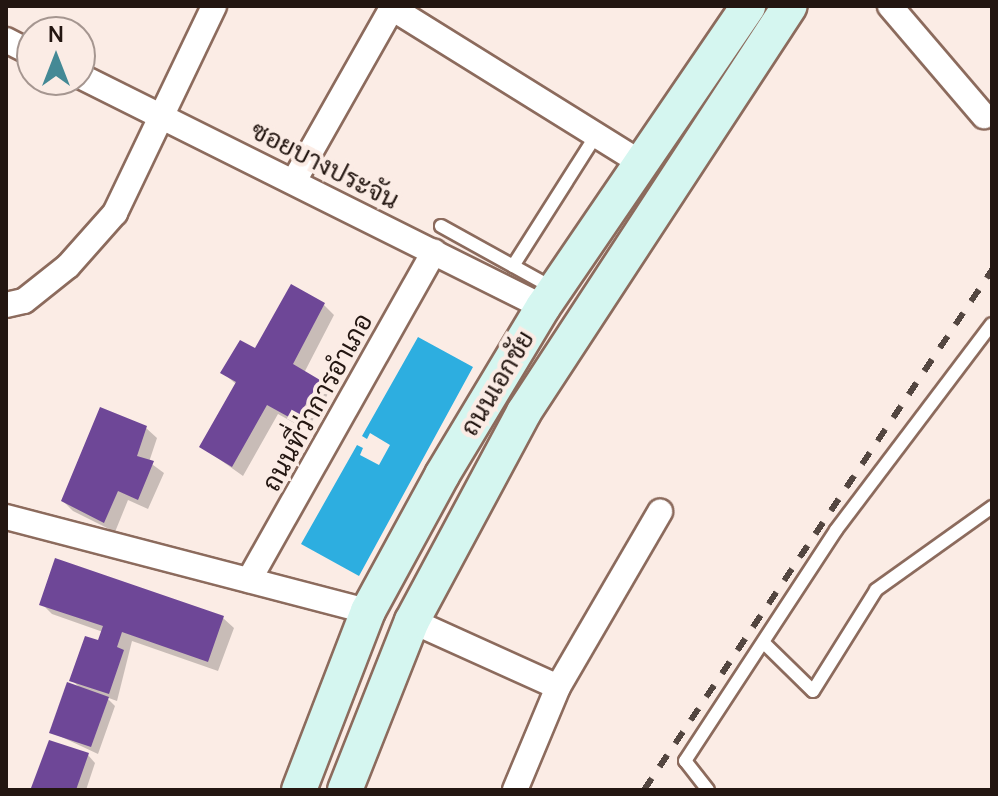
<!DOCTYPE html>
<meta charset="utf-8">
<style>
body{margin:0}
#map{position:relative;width:998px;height:796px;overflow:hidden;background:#fbece5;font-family:Manrope,Sarabun,sans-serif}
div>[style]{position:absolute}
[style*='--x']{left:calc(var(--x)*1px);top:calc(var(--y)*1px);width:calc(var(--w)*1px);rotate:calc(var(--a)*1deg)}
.water>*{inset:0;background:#2daee0}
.shadow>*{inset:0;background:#0003}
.building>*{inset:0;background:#6e4797}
.roads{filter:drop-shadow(2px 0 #8c6b5d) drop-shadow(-2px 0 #8c6b5d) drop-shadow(0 2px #8c6b5d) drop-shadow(0 -2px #8c6b5d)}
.lane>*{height:12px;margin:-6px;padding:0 6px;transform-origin:6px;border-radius:6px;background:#fff}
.street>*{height:24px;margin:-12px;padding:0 12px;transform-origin:12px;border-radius:12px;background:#fff}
.secondary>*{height:34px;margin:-17px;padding:0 17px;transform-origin:17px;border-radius:17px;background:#d5f6f0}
.rail>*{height:6px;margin-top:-3px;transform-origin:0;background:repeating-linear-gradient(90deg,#534640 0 14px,transparent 0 28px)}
span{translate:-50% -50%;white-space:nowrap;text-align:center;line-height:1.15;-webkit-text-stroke:8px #fbece5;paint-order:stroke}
.street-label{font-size:26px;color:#231611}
.frame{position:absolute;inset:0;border:8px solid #231611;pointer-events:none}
.north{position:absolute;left:16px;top:16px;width:80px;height:80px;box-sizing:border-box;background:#fbece5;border:2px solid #a59690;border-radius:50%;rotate:0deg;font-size:22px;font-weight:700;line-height:32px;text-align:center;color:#231611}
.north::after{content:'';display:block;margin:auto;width:28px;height:36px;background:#448995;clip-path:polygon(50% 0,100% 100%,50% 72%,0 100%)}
</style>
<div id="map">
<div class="water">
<div style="clip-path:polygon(418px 337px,473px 367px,359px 576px,301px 544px,357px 445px,363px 448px,360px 455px,379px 465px,390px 445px,370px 433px,367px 439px,362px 436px)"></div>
</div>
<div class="shadow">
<div style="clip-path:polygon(324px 305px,334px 315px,304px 373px,329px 392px,307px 430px,278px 414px,243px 476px,202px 447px,237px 385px,223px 373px)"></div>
<div style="clip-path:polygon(146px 428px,157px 438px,149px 462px,164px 473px,148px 509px,128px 500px,115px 532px,73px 511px,63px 501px)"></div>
<div style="clip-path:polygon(42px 604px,223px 618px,234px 628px,218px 671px,132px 641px,117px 701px,106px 697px,115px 706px,98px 754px,51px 732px,81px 689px,72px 680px,106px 645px,103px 632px,52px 614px)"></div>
<div style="clip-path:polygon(88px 755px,95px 763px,86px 790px,34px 787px)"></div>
</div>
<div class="building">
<div style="clip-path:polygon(291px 284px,325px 303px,293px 364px,320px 380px,296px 421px,267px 405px,232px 467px,199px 447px,236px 382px,220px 373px,240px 340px,255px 348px)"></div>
<div style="clip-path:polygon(100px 407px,147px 426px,137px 456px,154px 461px,138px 500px,118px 491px,104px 523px,61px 501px)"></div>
<div style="clip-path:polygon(55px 558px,224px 616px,208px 662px,122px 632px,117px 647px,124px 650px,109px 694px,69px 681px,85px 636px,98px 640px,103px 626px,39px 605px)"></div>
<div style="clip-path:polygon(67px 682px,109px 697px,91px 747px,49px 733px)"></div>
<div style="clip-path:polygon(49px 740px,89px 753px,76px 790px,31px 788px)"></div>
</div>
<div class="roads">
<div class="lane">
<div style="--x:441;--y:226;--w:128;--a:29"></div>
<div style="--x:513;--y:266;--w:155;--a:-57.6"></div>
<div style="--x:765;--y:644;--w:67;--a:44.4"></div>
<div style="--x:813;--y:691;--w:119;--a:-58"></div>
<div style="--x:876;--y:590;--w:143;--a:-35.6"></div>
<div style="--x:708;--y:790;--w:37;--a:-128"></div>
<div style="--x:685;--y:761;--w:276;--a:-56.8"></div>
<div style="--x:836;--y:530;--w:258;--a:-52.9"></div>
</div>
<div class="street">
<div style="--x:890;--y:6;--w:145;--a:49.5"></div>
<div style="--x:392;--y:8;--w:296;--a:31.9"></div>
<div style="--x:6;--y:40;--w:29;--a:27"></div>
<div style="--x:80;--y:76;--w:517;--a:26.52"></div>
<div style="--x:294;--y:181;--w:201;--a:-60.5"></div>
<div style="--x:6;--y:305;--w:18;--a:-13"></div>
<div style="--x:24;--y:301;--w:56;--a:-38.5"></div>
<div style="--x:68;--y:266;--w:71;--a:-48.4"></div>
<div style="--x:115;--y:213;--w:229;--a:-64.4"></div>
<div style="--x:6;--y:517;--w:374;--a:14.6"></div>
<div style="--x:249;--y:580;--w:377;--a:-60.6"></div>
<div style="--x:412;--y:621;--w:160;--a:24.3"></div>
<div style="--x:515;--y:790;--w:112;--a:-67.3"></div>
<div style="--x:558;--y:687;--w:203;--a:-59.8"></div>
</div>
<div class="secondary">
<div style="--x:299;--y:790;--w:192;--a:-68.9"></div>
<div style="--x:368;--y:611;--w:155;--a:-61.4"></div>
<div style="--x:442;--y:475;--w:196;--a:-59"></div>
<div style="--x:543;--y:307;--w:364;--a:-55.7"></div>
<div style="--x:345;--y:790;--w:182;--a:-68.4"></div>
<div style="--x:412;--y:621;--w:237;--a:-61.8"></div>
<div style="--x:524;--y:412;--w:485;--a:-56.8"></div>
</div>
</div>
<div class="rail">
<div style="--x:644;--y:790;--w:626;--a:-56.21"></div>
</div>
<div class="street-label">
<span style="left:325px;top:165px;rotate:27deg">ซอยบางประจัน</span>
<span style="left:497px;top:383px;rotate:-59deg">ถนนเอกชัย</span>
<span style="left:317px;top:402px;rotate:-61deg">ถนนที่ว่าการอำเภอ</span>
</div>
<div class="frame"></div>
<div class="north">N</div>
</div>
